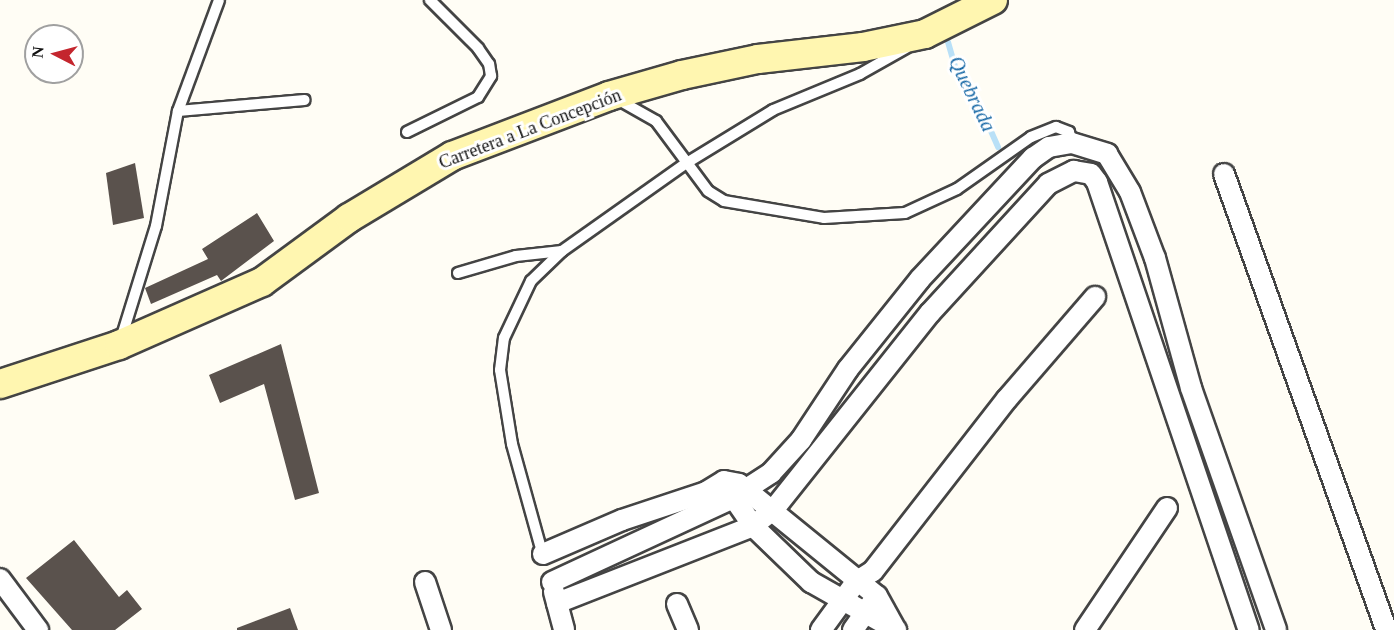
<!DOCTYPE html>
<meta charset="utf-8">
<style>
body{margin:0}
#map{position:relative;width:1394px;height:630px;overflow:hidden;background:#fffdf5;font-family:"Times New Roman",serif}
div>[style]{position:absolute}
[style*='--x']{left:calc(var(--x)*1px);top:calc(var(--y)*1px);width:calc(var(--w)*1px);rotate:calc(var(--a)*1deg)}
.stream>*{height:6px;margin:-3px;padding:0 3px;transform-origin:3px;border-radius:3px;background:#b9e0f7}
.building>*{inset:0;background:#5a524d}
.roads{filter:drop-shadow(2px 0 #444) drop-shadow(-2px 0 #444) drop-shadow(0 2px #444) drop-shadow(0 -2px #444)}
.service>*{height:10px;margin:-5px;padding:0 5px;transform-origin:5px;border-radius:5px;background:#fff}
.minor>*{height:20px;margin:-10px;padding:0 10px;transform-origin:10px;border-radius:10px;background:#fff}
.secondary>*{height:28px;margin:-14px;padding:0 14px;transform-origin:14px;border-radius:14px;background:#fff6b0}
span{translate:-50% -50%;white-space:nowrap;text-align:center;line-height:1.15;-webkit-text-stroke:6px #fff;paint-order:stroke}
.street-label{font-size:18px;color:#111}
.water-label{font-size:20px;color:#1768a6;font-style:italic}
.north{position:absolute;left:24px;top:24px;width:60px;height:60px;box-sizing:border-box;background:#fff;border:2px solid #a0a0a0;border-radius:50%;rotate:276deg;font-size:16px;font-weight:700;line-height:24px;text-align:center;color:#111}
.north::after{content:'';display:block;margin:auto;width:21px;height:27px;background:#c4262e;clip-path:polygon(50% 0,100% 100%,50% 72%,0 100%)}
</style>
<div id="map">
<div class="stream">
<div style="--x:948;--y:42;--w:26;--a:74"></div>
<div style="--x:955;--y:67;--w:34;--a:54"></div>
<div style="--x:975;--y:95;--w:57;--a:66.1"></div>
</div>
<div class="building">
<div style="clip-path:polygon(135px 163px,144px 218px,113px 225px,106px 173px)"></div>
<div style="clip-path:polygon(257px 213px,274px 241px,221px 281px,217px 275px,151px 304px,145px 288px,208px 259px,202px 249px)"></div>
<div style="clip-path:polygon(281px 344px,319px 493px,295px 500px,264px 384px,220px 403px,209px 375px)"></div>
<div style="clip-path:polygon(74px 540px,119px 597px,127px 590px,142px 609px,115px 630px,72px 630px,26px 578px)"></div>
<div style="clip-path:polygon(290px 608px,298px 630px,237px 630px,237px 628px)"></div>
</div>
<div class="roads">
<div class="service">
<div style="--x:617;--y:99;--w:45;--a:29.4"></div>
<div style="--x:656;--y:121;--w:87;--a:53.4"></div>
<div style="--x:708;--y:191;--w:19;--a:32"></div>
<div style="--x:724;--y:201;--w:101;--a:9.6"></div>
<div style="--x:824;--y:218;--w:81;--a:-3.5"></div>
<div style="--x:905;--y:213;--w:57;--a:-24.8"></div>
<div style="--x:957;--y:189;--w:90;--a:-35.1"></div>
<div style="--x:1031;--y:137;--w:27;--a:-22"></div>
<div style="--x:1056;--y:127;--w:14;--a:21"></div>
<div style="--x:1069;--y:132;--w:11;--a:75"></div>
<div style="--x:178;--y:111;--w:127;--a:-5"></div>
<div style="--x:407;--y:132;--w:79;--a:-26.2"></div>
<div style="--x:478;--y:97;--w:25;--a:-58"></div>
<div style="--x:491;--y:76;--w:12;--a:-99"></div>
<div style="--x:489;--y:64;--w:19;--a:-125"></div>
<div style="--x:478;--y:48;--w:68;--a:-135"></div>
<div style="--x:458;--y:273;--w:60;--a:-16.3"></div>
<div style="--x:516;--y:256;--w:46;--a:-6.2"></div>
<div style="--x:121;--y:339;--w:118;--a:-72.8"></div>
<div style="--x:156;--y:226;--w:117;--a:-79.2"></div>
<div style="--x:178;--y:111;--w:118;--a:-69.7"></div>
<div style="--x:540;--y:545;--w:105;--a:-105.5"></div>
<div style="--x:512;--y:444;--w:75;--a:-99.2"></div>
<div style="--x:500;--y:370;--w:32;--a:-83"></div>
<div style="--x:504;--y:338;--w:63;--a:-64.7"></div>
<div style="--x:531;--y:281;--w:43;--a:-44.1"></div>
<div style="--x:562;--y:251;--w:151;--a:-35.3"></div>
<div style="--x:685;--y:164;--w:103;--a:-31.5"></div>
<div style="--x:773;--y:110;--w:94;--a:-22.5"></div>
<div style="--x:860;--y:74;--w:53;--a:-29.5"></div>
</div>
<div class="minor">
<div style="--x:1224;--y:174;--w:484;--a:70.4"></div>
<div style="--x:727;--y:488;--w:46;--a:55.6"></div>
<div style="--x:753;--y:526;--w:81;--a:44"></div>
<div style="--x:811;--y:582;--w:98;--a:29.5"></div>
<div style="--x:543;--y:554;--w:86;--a:-23.3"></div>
<div style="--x:622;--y:520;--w:89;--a:-18.4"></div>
<div style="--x:706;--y:492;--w:21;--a:-31"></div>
<div style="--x:724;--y:481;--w:15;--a:11"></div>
<div style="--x:739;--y:484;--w:178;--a:39.1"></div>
<div style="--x:877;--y:596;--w:38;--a:61"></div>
<div style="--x:0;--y:579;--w:64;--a:53.3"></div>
<div style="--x:425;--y:582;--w:51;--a:71.6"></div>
<div style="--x:552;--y:582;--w:197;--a:-24.9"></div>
<div style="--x:731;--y:499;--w:48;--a:-33"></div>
<div style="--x:771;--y:473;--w:45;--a:-47.7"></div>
<div style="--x:801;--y:440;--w:85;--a:-56.5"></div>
<div style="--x:848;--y:369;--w:115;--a:-51.3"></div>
<div style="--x:920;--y:279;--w:166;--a:-47"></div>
<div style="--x:1033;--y:158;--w:19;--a:-35"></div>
<div style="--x:1049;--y:147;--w:23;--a:-10"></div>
<div style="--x:1072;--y:143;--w:37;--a:17"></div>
<div style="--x:1107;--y:154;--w:44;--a:58.8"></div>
<div style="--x:1130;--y:192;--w:71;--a:69.3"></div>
<div style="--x:1155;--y:258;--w:135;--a:74.5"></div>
<div style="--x:1191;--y:388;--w:256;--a:70.6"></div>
<div style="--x:554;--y:592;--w:39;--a:75"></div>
<div style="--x:557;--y:603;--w:211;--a:-21.4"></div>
<div style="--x:753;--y:526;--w:27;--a:-39"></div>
<div style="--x:774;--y:509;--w:251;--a:-51.5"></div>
<div style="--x:930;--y:313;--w:175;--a:-47.5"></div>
<div style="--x:1048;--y:184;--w:29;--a:-27"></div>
<div style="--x:1074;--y:171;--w:17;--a:10"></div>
<div style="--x:1091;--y:174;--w:10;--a:53"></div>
<div style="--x:1097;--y:182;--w:473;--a:71.3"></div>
<div style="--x:677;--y:604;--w:28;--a:67"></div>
<div style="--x:821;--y:630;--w:59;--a:-53.9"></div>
<div style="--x:856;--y:582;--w:20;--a:-33"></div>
<div style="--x:873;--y:571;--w:218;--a:-52.1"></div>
<div style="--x:1007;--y:399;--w:135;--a:-49.2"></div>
<div style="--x:853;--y:630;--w:32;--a:-55"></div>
<div style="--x:1085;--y:630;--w:147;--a:-56.1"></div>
</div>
<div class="secondary">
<div style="--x:0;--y:384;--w:125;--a:-18.1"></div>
<div style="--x:119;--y:345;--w:156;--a:-23.8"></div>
<div style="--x:262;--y:282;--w:108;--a:-36.3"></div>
<div style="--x:349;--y:218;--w:120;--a:-31"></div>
<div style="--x:452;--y:156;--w:168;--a:-20.9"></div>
<div style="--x:609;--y:96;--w:76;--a:-16"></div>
<div style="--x:682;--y:75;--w:78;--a:-11.9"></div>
<div style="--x:758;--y:59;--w:106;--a:-6.5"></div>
<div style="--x:863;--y:47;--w:63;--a:-11.8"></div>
<div style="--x:925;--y:34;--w:76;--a:-26.6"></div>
</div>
</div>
<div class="street-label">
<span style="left:530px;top:129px;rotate:-21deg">Carretera a La Concepción</span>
</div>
<div class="water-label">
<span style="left:972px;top:94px;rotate:64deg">Quebrada</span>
</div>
<div class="north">N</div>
</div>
